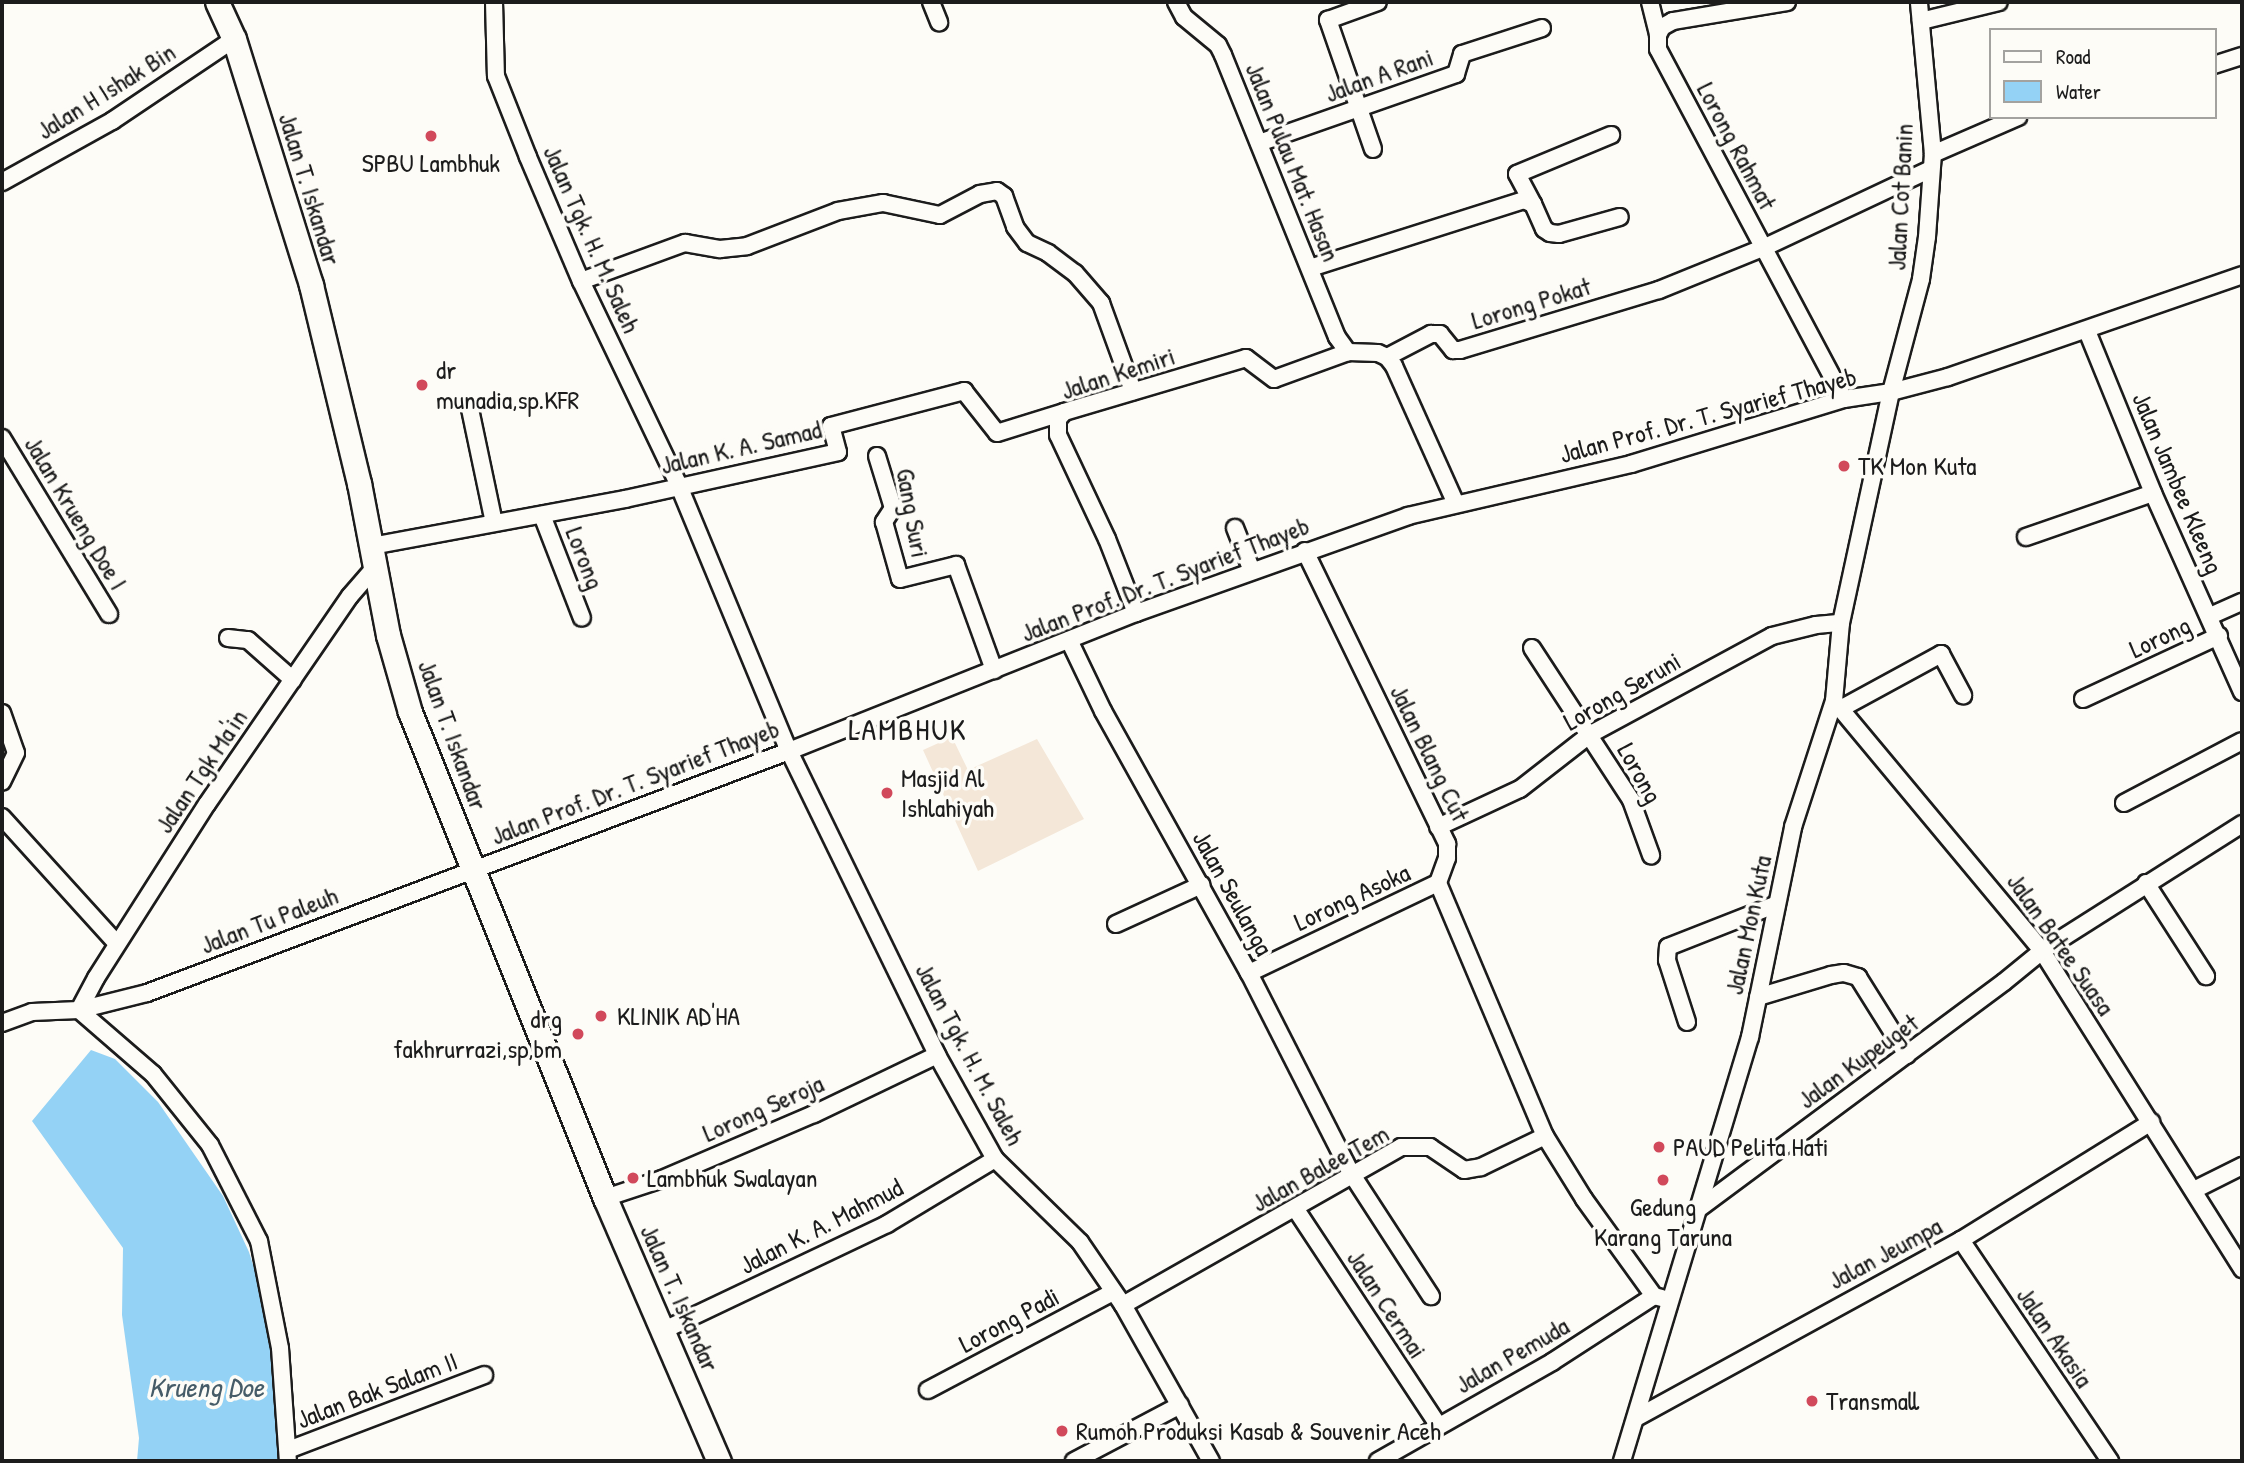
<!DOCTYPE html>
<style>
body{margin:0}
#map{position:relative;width:2244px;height:1463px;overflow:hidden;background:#fdfcf7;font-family:"Patrick Hand",sans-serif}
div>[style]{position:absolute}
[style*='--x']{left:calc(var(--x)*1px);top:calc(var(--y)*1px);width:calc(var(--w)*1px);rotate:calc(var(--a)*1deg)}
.built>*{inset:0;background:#f4e7d8}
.water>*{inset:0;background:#94d2f5}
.roads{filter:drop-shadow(2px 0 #1c1c1c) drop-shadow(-2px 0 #1c1c1c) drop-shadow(0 2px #1c1c1c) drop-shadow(0 -2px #1c1c1c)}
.street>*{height:16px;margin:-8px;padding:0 8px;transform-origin:8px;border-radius:8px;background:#fdfcf7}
.secondary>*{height:23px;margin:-11.5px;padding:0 11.5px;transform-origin:11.5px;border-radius:11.5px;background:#fdfcf7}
.dots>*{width:19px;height:19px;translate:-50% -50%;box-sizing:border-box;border:4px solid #fdfcf7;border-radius:50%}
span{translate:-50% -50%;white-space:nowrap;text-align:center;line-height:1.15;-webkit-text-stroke:7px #fdfcf7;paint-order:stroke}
.street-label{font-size:26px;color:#1c1c1c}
.poi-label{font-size:26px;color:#1c1c1c}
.left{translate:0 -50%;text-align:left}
.right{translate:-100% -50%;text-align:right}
.water-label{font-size:28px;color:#465c68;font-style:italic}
.quarter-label{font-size:30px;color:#1c1c1c;letter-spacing:2px}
.frame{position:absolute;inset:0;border:4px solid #1c1c1c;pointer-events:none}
.legend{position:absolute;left:1989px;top:28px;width:228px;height:91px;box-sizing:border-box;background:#fdfcf7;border:2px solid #a3a29f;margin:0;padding:9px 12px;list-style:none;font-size:21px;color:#1c1c1c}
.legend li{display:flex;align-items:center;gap:14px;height:35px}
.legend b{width:35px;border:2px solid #a3a29f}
</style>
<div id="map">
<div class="built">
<div style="clip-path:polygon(952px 737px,968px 770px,1037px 739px,1084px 819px,978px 871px,923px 750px)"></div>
</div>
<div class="water">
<div style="clip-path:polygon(91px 1050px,115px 1059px,158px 1102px,223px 1196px,249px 1252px,267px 1309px,279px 1386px,282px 1461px,137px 1461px,139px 1438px,122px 1315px,123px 1248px,32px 1121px)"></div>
</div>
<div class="roads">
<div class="street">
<div style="--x:494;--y:2;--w:74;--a:88.5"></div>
<div style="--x:496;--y:76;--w:87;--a:68.4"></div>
<div style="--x:528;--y:157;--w:135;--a:66.9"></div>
<div style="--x:581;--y:281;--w:227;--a:64.4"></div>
<div style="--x:679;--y:486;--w:287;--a:67.5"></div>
<div style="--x:789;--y:751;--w:338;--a:64"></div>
<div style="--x:937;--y:1055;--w:119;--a:60.9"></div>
<div style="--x:995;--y:1159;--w:119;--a:44.3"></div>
<div style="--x:1080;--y:1242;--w:76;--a:55.7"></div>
<div style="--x:1123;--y:1305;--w:179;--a:60.6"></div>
<div style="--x:931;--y:2;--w:22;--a:68"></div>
<div style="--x:1176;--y:2;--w:17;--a:62"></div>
<div style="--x:1184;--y:17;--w:44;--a:39.5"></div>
<div style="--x:1218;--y:45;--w:11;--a:63"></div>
<div style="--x:1223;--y:55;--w:304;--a:68"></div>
<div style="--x:1337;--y:337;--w:19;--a:54"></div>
<div style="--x:1650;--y:2;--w:34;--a:76"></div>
<div style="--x:1787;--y:2;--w:116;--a:170.5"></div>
<div style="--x:1673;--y:21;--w:13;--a:151"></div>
<div style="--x:1662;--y:27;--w:9;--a:117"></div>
<div style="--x:1658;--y:35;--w:14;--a:90"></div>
<div style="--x:1658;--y:49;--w:396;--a:62"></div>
<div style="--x:1921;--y:21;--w:80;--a:-13.7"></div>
<div style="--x:2214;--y:65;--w:29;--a:-18"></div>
<div style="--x:1259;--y:143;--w:209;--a:-19.3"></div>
<div style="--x:1456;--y:74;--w:21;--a:-73"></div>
<div style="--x:1462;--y:54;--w:84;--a:-18"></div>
<div style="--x:1373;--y:149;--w:137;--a:-109.2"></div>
<div style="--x:1328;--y:20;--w:53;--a:-19.8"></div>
<div style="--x:1933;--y:154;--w:93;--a:-23.5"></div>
<div style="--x:2;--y:182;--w:126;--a:-29"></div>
<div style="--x:112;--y:121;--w:147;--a:-33.9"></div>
<div style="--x:1533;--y:204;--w:34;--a:-118"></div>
<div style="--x:1517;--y:174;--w:102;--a:-22.5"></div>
<div style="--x:1310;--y:268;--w:225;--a:-17.6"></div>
<div style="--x:1524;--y:200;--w:10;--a:24"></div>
<div style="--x:1533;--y:204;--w:27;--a:66"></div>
<div style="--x:1544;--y:229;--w:7;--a:34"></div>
<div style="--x:1550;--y:233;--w:9;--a:6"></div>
<div style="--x:1559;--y:234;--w:63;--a:-15.6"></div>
<div style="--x:581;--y:281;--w:111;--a:-20.1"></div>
<div style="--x:685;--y:243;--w:36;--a:10"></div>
<div style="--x:720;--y:249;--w:27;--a:-6"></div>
<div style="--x:747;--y:246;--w:97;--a:-21"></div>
<div style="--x:838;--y:211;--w:46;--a:-10.1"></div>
<div style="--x:883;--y:203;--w:58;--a:11.9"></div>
<div style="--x:940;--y:215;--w:45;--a:-27.7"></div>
<div style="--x:980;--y:194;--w:17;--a:-10"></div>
<div style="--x:997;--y:191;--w:9;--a:36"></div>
<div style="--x:1004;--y:196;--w:33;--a:70"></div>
<div style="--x:1015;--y:227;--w:20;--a:53"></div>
<div style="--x:1027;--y:243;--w:23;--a:25"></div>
<div style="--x:1048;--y:253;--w:34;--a:37"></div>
<div style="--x:1075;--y:273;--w:40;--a:49"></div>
<div style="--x:1101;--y:303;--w:94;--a:70"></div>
<div style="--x:2087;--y:331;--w:175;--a:67.8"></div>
<div style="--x:2153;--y:493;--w:218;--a:65.9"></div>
<div style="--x:1387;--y:357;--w:50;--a:-27.6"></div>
<div style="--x:1431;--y:334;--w:9;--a:0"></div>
<div style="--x:1440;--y:334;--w:21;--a:51"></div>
<div style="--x:1453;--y:350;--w:7;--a:0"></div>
<div style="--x:1460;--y:350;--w:208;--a:-16.8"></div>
<div style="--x:1659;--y:290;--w:114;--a:-22.1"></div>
<div style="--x:1765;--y:247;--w:183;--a:-25.2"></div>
<div style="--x:470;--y:409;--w:116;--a:78.1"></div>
<div style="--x:2;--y:438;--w:206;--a:58.7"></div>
<div style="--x:877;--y:456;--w:54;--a:72.9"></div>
<div style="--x:893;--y:508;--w:17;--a:123"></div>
<div style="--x:884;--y:522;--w:59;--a:74.3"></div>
<div style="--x:900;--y:579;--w:58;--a:-14"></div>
<div style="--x:956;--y:565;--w:112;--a:70.1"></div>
<div style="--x:542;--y:515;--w:110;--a:68.8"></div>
<div style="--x:1235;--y:528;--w:46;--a:68.4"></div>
<div style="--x:2026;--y:537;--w:134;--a:-19.1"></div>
<div style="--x:372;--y:546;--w:257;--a:-10.5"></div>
<div style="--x:625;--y:499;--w:218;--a:-12.4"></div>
<div style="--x:838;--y:452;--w:27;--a:-105"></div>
<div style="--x:831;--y:426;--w:138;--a:-14.7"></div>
<div style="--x:964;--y:391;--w:53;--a:51.8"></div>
<div style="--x:997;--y:433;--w:70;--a:-17.4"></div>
<div style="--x:1305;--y:551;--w:326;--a:64.1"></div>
<div style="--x:1447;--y:844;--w:14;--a:90"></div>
<div style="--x:1447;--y:858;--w:27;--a:110"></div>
<div style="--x:1438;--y:883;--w:275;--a:67.1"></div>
<div style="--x:1545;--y:1136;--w:74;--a:58.2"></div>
<div style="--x:1584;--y:1199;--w:120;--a:54.2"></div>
<div style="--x:1136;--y:613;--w:79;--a:-111.4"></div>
<div style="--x:1107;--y:539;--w:115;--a:-115.2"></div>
<div style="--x:1058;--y:435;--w:16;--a:-90"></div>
<div style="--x:1058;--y:419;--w:9;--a:-49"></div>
<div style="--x:1064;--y:412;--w:190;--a:-16.5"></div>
<div style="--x:1246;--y:358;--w:35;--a:37"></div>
<div style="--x:1274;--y:379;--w:79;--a:-20"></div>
<div style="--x:1348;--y:352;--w:30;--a:2"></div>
<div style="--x:1378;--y:353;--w:10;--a:24"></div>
<div style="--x:1387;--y:357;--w:11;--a:52"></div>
<div style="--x:1394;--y:366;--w:151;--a:65.8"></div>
<div style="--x:2210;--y:616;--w:35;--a:-24"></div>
<div style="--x:228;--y:638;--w:20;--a:6"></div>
<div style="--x:248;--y:640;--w:60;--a:41.6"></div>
<div style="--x:1069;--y:640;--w:79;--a:64.4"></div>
<div style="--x:1103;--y:711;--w:300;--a:60.9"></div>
<div style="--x:1249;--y:973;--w:225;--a:63"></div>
<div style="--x:1351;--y:1173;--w:147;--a:57"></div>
<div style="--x:1532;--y:648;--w:181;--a:56.9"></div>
<div style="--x:1631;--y:800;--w:59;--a:70"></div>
<div style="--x:2083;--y:699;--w:150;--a:-24.9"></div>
<div style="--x:1834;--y:701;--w:325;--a:50.2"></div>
<div style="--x:2042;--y:951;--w:376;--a:57.8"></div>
<div style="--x:1842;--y:708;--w:113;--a:-28.6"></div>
<div style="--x:1941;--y:654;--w:47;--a:61.8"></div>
<div style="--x:2;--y:713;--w:42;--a:70.7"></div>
<div style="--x:16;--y:753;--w:32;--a:116"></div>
<div style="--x:2124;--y:803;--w:133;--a:-27.7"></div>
<div style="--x:2;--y:817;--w:171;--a:47.8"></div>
<div style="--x:1438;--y:827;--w:90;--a:-24.9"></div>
<div style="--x:1520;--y:789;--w:88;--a:-38"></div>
<div style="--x:1589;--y:735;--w:208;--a:-28.4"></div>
<div style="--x:1772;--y:636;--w:45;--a:-14"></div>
<div style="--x:1816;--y:625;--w:25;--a:-5"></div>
<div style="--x:2146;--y:883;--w:111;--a:57.2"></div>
<div style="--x:1116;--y:924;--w:94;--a:-24.6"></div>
<div style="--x:1249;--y:973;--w:209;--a:-25.5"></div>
<div style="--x:1758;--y:997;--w:76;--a:-16.8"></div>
<div style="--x:1831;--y:975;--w:13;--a:-9"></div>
<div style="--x:1844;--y:973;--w:15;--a:16"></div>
<div style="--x:1858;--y:977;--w:92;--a:57.9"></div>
<div style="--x:79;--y:1010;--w:36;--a:-62"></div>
<div style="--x:96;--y:978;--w:206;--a:-57.5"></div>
<div style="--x:207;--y:804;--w:252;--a:-55.5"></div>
<div style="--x:350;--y:596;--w:38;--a:-49"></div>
<div style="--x:79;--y:1010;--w:98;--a:40.9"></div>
<div style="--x:153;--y:1074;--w:91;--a:51.2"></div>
<div style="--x:210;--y:1145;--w:108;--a:63"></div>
<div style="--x:259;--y:1241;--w:109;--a:78.9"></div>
<div style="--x:280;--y:1348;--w:113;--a:86"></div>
<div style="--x:1687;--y:1022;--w:65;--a:-107.9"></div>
<div style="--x:1667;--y:960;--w:13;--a:-86"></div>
<div style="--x:1668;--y:947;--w:117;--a:-21.5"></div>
<div style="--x:2;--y:1023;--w:32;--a:-20"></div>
<div style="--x:32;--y:1012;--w:47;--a:-2.4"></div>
<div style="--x:79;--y:1010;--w:70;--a:-14"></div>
<div style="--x:147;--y:993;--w:686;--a:-20.65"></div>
<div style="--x:789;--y:751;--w:373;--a:-21.7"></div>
<div style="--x:1136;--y:613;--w:289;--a:-19.6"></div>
<div style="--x:1408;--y:516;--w:229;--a:-13.1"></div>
<div style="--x:1631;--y:464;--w:223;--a:-17"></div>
<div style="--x:1844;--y:399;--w:48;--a:-8.5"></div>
<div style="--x:1891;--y:392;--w:59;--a:-14.7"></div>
<div style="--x:1948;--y:377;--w:311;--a:-19.1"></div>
<div style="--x:2194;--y:1190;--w:54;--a:-26.6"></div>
<div style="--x:605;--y:1198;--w:60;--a:-18.4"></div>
<div style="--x:662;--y:1179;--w:165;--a:-23.2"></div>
<div style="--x:814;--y:1114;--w:136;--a:-25.6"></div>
<div style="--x:1701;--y:1207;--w:377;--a:-36.6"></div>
<div style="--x:2004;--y:982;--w:49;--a:-39.2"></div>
<div style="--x:2042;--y:951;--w:237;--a:-32.4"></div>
<div style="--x:1295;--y:1208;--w:261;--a:56.6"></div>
<div style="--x:1961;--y:1240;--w:267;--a:56"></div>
<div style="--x:1123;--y:1305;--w:320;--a:-29.6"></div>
<div style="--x:1401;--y:1147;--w:29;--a:0"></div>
<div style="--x:1430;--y:1147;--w:41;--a:34.1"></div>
<div style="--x:1464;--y:1170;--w:17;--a:-10"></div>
<div style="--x:1481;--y:1167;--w:71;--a:-25.8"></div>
<div style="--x:664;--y:1330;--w:247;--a:-25.4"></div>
<div style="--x:887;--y:1224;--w:126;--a:-31"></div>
<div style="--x:928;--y:1390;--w:209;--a:-27.9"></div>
<div style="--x:1636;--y:1418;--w:371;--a:-28.7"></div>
<div style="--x:1961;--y:1240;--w:224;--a:-31.8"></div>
<div style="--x:288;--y:1450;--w:210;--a:-20.9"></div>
<div style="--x:1074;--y:1461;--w:120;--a:-27.8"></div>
<div style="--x:1378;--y:1461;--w:200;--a:-29.6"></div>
<div style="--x:1552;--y:1362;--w:121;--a:-32.9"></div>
<div style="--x:1654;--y:1296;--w:8;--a:14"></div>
<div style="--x:1622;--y:1461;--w:443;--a:-73.2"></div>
<div style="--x:1750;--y:1037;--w:214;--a:-78.4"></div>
<div style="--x:1793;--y:827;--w:133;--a:-72"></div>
<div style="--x:1834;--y:701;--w:78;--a:-84.9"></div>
<div style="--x:1841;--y:623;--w:236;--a:-77.8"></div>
<div style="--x:1891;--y:392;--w:117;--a:-75.1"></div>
<div style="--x:1921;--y:279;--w:42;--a:-81.9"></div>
<div style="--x:1927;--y:237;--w:83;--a:-85.9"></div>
<div style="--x:1933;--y:154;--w:153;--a:-95.3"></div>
</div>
<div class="secondary">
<div style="--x:217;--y:2;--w:41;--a:65.3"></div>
<div style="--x:234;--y:39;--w:258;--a:72.6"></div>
<div style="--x:311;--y:285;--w:204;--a:76.4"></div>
<div style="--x:359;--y:483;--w:155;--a:79.2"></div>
<div style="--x:388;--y:635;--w:80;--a:74.1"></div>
<div style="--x:410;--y:712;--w:524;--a:68.14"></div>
<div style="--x:605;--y:1198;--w:287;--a:66.6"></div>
</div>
</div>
<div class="dots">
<div style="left:431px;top:136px;background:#d1495b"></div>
<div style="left:422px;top:385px;background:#d1495b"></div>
<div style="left:1844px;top:466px;background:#d1495b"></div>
<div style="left:887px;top:793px;background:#d1495b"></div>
<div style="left:601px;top:1016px;background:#d1495b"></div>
<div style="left:578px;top:1034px;background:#d1495b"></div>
<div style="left:1659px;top:1147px;background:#d1495b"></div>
<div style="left:633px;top:1178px;background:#d1495b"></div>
<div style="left:1663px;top:1180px;background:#d1495b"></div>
<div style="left:1812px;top:1401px;background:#d1495b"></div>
<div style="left:1062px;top:1431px;background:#d1495b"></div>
</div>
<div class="street-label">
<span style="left:1379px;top:75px;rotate:-20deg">Jalan A Rani</span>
<span style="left:106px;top:91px;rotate:-32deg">Jalan H Ishak Bin</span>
<span style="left:1737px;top:146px;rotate:62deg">Lorong Rahmat</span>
<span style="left:1293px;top:162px;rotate:68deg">Jalan Pulau Mat. Hasan</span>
<span style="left:310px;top:189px;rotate:73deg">Jalan T. Iskandar</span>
<span style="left:1900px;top:197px;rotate:-87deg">Jalan Cot Banin</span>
<span style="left:592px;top:239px;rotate:66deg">Jalan Tgk. H. M. Saleh</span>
<span style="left:1531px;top:303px;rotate:-17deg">Lorong Pokat</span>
<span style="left:1118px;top:373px;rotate:-18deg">Jalan Kemiri</span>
<span style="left:1708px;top:415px;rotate:-15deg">Jalan Prof. Dr. T. Syarief Thayeb</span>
<span style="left:741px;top:447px;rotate:-13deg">Jalan K. A. Samad</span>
<span style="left:2178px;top:483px;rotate:67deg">Jalan Jambee Kleeng</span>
<span style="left:76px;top:513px;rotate:59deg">Jalan Krueng Doe I</span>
<span style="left:913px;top:513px;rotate:80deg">Gang Suri</span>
<span style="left:585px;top:558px;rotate:69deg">Lorong</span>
<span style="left:1165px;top:579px;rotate:-21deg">Jalan Prof. Dr. T. Syarief Thayeb</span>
<span style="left:2160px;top:637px;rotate:-25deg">Lorong</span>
<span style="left:1622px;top:691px;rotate:-30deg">Lorong Seruni</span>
<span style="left:453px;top:735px;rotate:70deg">Jalan T. Iskandar</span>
<span style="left:1430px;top:753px;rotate:64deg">Jalan Blang Cut</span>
<span style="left:201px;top:771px;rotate:-56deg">Jalan Tgk Ma'in</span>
<span style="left:1640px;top:773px;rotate:61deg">Lorong</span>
<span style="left:635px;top:782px;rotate:-21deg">Jalan Prof. Dr. T. Syarief Thayeb</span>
<span style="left:1233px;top:893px;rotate:61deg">Jalan Seulanga</span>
<span style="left:1352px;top:897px;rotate:-25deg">Lorong Asoka</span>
<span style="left:269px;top:920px;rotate:-21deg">Jalan Tu Paleuh</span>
<span style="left:1748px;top:925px;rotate:-78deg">Jalan Mon Kuta</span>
<span style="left:2061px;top:944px;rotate:55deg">Jalan Batee Suasa</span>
<span style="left:970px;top:1054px;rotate:62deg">Jalan Tgk. H. M. Saleh</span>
<span style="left:1858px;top:1061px;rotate:-36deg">Jalan Kupeuget</span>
<span style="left:763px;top:1108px;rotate:-24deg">Lorong Seroja</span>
<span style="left:1320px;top:1168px;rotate:-29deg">Jalan Balee Tem</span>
<span style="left:821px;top:1226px;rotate:-27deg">Jalan K. A. Mahmud</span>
<span style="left:1885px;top:1253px;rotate:-28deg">Jalan Jeumpa</span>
<span style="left:680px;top:1298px;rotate:66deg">Jalan T. Iskandar</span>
<span style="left:1387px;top:1304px;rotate:57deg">Jalan Cermai</span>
<span style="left:1009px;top:1320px;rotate:-28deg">Lorong Padi</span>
<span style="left:2055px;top:1337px;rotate:56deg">Jalan Akasia</span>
<span style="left:1512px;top:1355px;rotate:-30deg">Jalan Pemuda</span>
<span style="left:377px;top:1390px;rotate:-21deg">Jalan Bak Salam II</span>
</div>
<div class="poi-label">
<span style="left:431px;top:163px">SPBU Lambhuk</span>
<span class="left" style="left:436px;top:385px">dr<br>munadia,sp.KFR</span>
<span class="left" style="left:1858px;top:466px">TK Mon Kuta</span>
<span class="left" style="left:901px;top:793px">Masjid Al<br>Ishlahiyah</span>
<span class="left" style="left:617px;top:1016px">KLINIK AD'HA</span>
<span class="right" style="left:562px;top:1034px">drg<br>fakhrurrazi,sp,bm</span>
<span class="left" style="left:1673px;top:1147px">PAUD Pelita Hati</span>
<span class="left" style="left:647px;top:1178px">Lambhuk Swalayan</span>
<span style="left:1663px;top:1222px">Gedung<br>Karang Taruna</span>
<span class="left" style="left:1826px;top:1401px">Transmall</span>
<span class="left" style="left:1076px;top:1431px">Rumoh Produksi Kasab &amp; Souvenir Aceh</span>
</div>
<div class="water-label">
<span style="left:206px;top:1387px">Krueng Doe</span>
</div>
<div class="quarter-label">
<span style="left:908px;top:729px">LAMBHUK</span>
</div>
<div class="frame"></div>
<ul class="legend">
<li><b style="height:9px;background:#fdfcf7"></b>Road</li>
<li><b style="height:19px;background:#94d2f5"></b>Water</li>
</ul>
</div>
